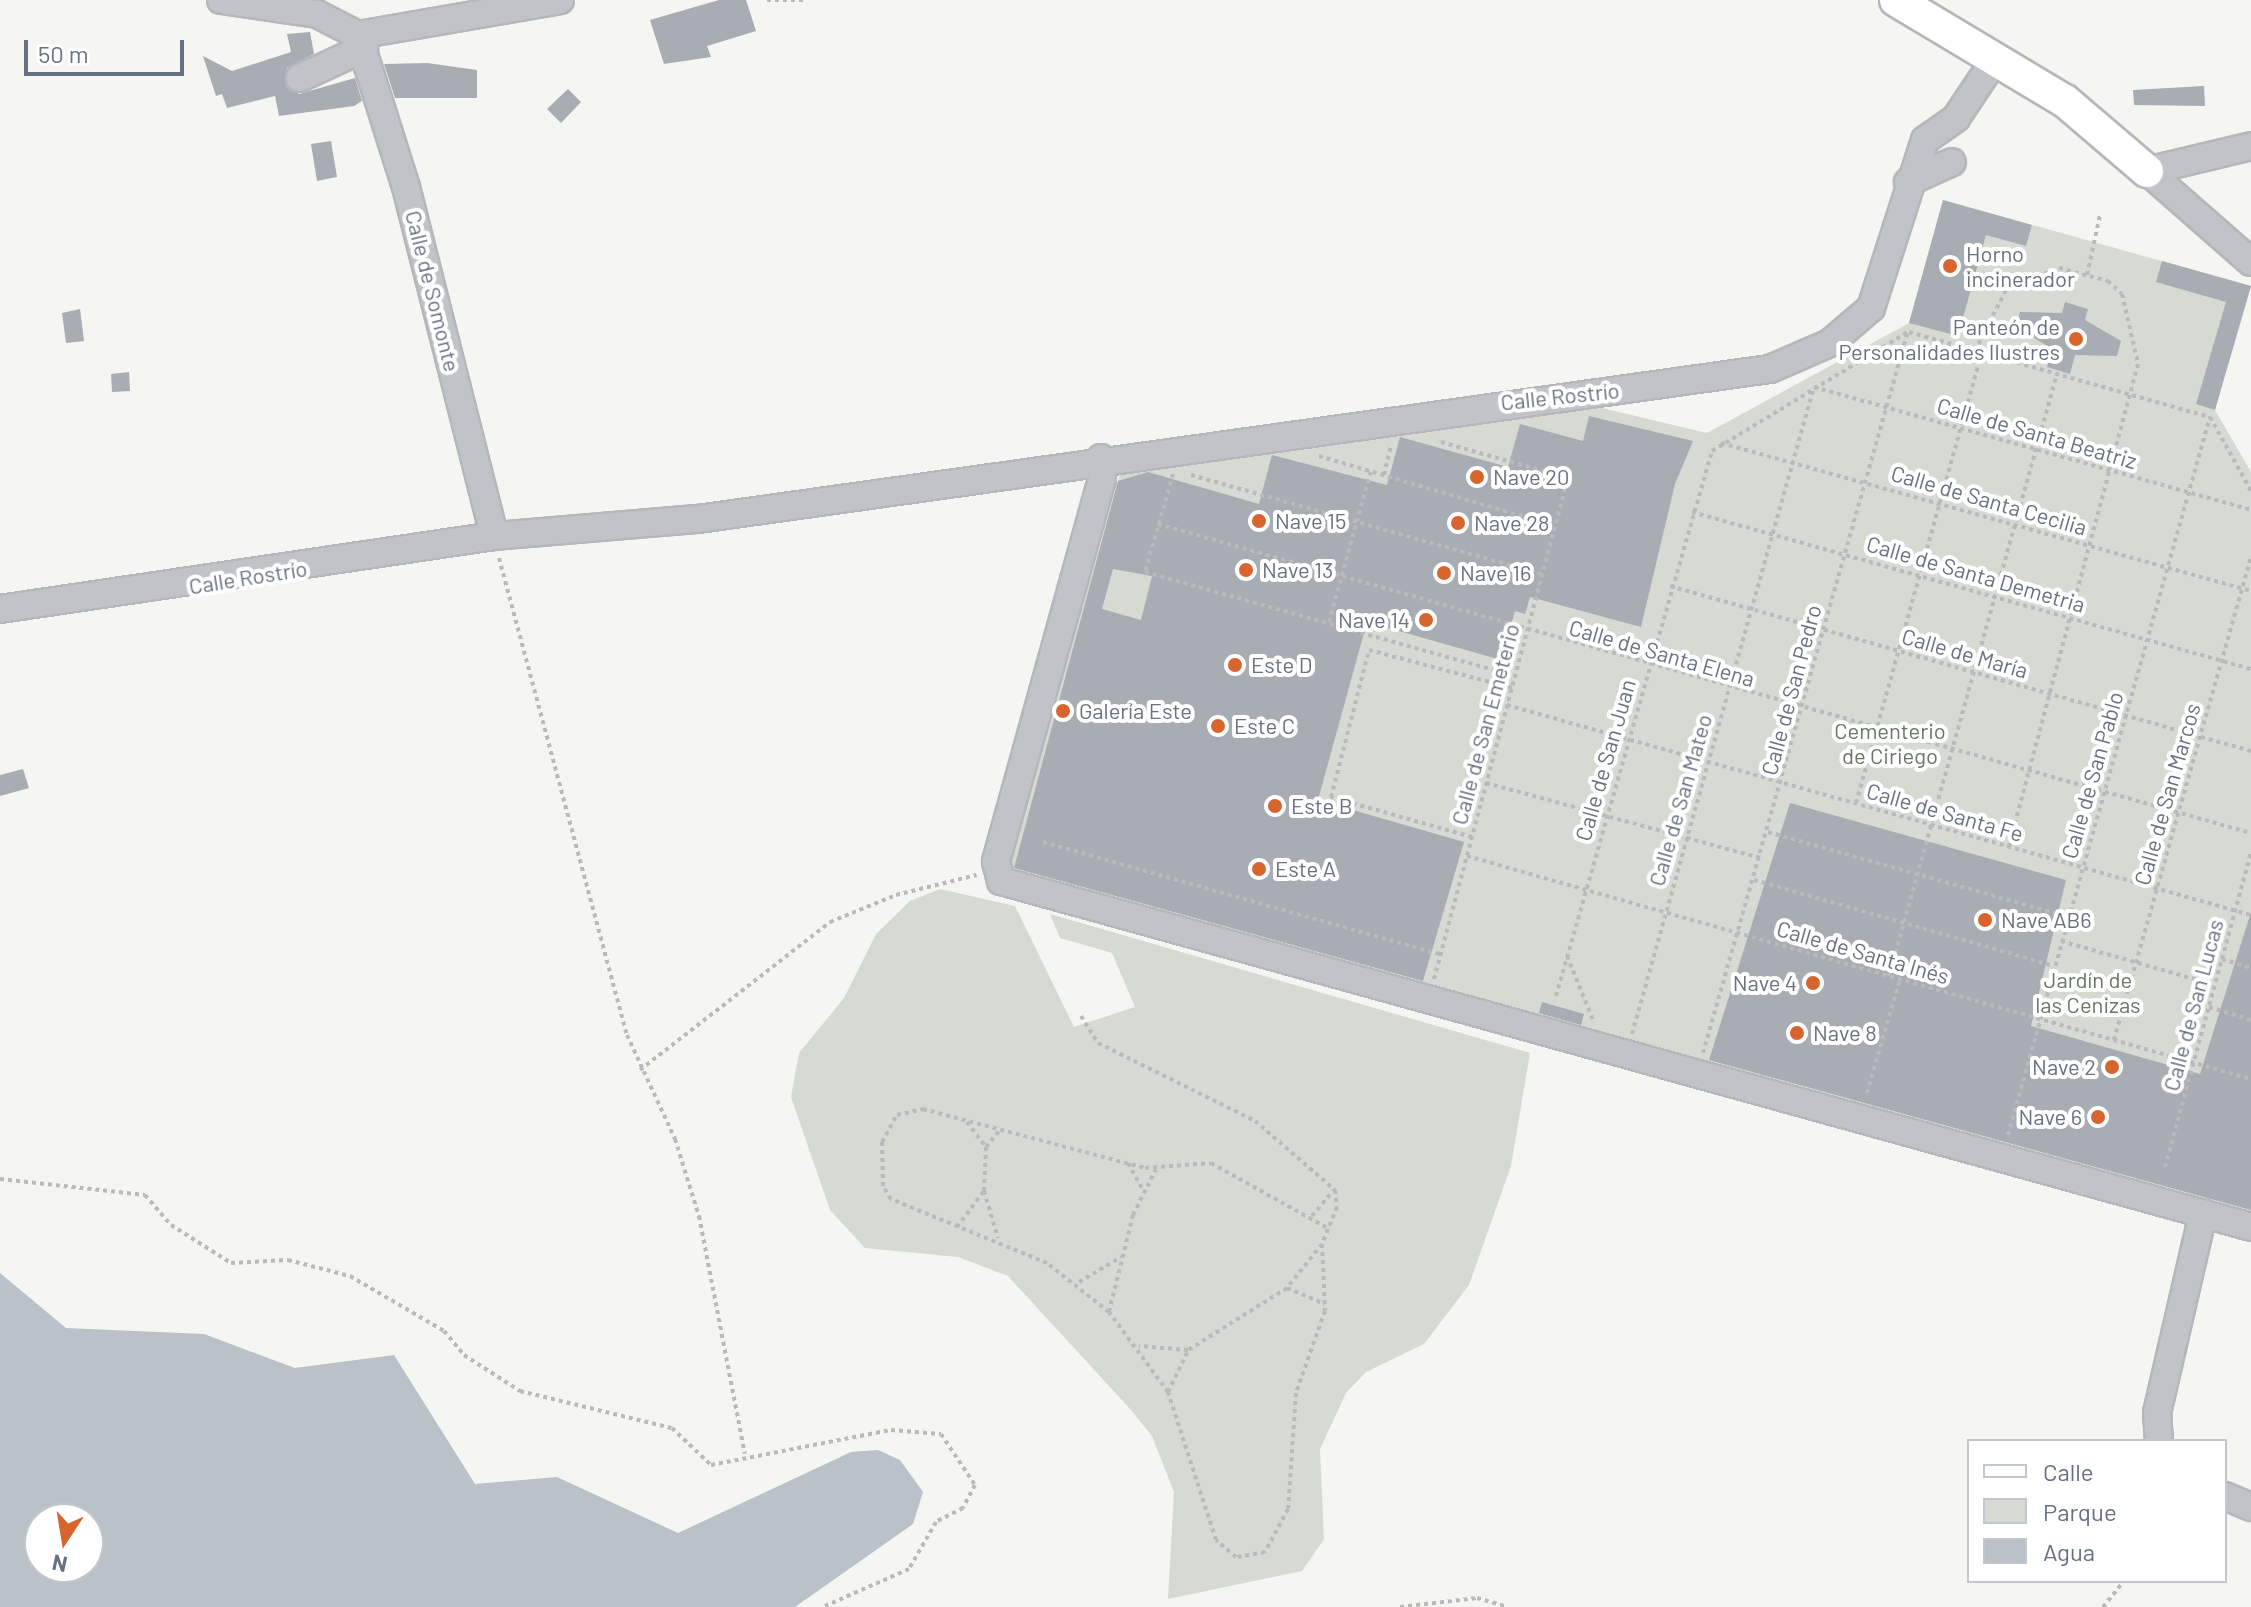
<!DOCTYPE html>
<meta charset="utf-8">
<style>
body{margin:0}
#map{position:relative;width:2251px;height:1607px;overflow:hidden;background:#f5f5f1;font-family:Barlow,sans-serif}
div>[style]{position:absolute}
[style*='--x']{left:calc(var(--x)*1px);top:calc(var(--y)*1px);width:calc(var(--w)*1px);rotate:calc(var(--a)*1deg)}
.green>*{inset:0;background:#d5dbd3}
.water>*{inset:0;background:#b9c2c8}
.building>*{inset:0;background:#a7adb3}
.path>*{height:4px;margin-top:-2px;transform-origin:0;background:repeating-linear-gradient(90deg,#b8babd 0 4px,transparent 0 8px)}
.roads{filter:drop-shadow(2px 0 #b4b7bb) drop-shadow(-2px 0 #b4b7bb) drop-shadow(0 2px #b4b7bb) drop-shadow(0 -2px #b4b7bb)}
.minor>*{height:26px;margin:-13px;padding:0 13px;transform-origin:13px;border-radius:13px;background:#c0c3c7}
.major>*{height:32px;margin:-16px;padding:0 16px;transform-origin:16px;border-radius:16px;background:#fff}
.dots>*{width:22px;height:22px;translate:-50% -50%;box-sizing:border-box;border:4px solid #fff;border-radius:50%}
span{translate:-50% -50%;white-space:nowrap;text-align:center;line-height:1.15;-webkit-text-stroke:8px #fff;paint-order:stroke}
.poi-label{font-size:22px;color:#667281}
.left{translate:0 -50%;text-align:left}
.right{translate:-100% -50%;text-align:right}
.street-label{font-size:22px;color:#667281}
.park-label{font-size:22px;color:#667864}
.legend{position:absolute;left:1967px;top:1439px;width:260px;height:144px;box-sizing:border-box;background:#fff;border:2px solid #c2c7cd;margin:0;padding:10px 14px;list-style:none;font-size:24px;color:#667281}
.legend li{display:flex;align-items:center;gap:16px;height:40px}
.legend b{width:40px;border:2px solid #c2c7cd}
.north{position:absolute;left:24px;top:1503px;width:80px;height:80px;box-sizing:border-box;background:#fff;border:2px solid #c2c7cd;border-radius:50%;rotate:192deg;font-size:22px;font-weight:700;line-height:32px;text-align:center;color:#667281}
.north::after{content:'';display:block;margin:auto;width:28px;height:36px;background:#d8642e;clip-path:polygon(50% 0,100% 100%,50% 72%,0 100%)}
.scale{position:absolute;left:24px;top:40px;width:160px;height:36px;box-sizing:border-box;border:4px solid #667281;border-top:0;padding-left:10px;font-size:24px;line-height:28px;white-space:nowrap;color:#667281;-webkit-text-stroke:6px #fff;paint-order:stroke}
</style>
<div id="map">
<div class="green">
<div style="clip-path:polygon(1943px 200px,2251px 286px,2215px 410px,2251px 472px,2251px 1220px,1007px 870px,1122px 467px,1581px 403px,1707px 433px,1909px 323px)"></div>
<div style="clip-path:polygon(940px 889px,1015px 906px,1074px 1027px,1135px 1007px,1112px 953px,1060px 938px,1050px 914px,1530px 1053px,1511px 1166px,1469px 1285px,1424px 1344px,1366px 1372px,1346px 1393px,1320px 1449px,1324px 1539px,1302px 1571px,1168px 1599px,1174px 1492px,1152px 1436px,1131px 1410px,1008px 1276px,958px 1257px,865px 1248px,830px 1210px,791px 1097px,799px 1053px,844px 998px,876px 934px,910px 901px)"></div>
</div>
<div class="water">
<div style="clip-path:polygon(evenodd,0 1273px,66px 1328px,204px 1334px,295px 1368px,394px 1355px,475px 1484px,557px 1477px,678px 1533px,851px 1452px,878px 1450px,900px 1460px,923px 1492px,913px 1524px,795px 1607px,0 1607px,0 1273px,40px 1519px,88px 1519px,88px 1567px,40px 1567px,40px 1519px)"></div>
</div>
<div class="building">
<div style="clip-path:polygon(719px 0,746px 0,756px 31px,707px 46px,711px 57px,664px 64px,650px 20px)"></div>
<div style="clip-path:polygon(310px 32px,314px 54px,287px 68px,286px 85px,299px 94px,355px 78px,362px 101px,354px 106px,279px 116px,275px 96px,227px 108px,222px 94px,216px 96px,203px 56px,232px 71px,291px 52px,287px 34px)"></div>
<div style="clip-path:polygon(427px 63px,477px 70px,477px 98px,395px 98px,384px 64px)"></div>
<div style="clip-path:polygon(2204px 86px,2205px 106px,2134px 105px,2133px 90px)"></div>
<div style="clip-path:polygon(568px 89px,581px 102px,561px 123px,547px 109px)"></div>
<div style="clip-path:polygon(331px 141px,337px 177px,317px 181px,311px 144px)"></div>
<div style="clip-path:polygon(1943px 200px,2032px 225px,2026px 246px,1986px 235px,1958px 336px,1909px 323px)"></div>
<div style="clip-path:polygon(2162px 261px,2251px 286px,2215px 410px,2196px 404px,2226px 302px,2156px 282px)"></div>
<div style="clip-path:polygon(2065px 302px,2088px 309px,2085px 320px,2121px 341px,2117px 356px,2075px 355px,2070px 374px,2047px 367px,2052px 349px,2016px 327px,2020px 312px,2062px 313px)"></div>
<div style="clip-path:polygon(80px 309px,84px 341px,66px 343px,62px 313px)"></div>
<div style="clip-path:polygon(129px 372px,130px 391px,112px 392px,111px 374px)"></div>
<div style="clip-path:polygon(evenodd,1589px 416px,1693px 441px,1675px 484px,1641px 627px,1530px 597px,1525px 614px,1515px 611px,1501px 660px,1367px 622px,1318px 800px,1464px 842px,1423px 981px,1014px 868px,1118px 481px,1148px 472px,1259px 504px,1272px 455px,1387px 485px,1400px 437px,1508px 467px,1520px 424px,1583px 441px,1589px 416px,1113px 569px,1152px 576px,1141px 620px,1102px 609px,1113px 569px)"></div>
<div style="clip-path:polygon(23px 769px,29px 788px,0 796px,0 775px)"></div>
<div style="clip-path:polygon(1790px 803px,2066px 880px,2031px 1026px,2200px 1074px,2251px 912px,2251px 1210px,1709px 1060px)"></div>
<div style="clip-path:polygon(1542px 1002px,1584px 1014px,1581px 1025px,1539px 1013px)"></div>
</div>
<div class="path">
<div style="--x:767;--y:0;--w:37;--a:0"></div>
<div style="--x:2087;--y:275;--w:61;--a:-77.8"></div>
<div style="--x:1909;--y:332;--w:313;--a:15.8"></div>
<div style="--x:1975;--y:351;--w:71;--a:-63.1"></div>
<div style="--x:2007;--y:288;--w:56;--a:-21"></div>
<div style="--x:2059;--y:268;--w:51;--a:14.9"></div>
<div style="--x:2108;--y:281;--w:19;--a:43"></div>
<div style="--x:2122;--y:294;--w:72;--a:77.1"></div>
<div style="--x:2138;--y:364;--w:500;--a:105"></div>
<div style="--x:2210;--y:417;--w:85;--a:61"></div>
<div style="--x:1721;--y:443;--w:550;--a:15.6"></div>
<div style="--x:1319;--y:456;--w:246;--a:16.5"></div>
<div style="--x:1173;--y:474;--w:102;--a:105.9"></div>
<div style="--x:1145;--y:572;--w:384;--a:15.7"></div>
<div style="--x:1191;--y:475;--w:365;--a:15.8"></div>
<div style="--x:1384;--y:475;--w:31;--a:-77"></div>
<div style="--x:1692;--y:512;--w:581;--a:15.69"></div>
<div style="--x:1158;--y:524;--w:1136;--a:15.79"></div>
<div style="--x:499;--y:558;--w:494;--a:75"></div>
<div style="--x:627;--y:1035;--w:115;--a:65.2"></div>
<div style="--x:675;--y:1139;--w:81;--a:72.7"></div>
<div style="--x:699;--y:1216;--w:242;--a:79.1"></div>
<div style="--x:1670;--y:586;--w:604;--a:15.85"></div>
<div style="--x:1329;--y:622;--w:157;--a:-74.5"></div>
<div style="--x:1507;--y:705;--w:773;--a:15.76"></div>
<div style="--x:1486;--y:783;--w:284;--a:15.3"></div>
<div style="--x:1856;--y:803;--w:468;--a:-74.4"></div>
<div style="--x:1768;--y:832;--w:312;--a:15.8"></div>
<div style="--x:1472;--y:837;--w:147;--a:-164.2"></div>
<div style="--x:1331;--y:797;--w:152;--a:-75.5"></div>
<div style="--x:1369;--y:650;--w:148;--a:14.9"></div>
<div style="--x:1043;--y:842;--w:412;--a:15.8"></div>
<div style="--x:1467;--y:856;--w:815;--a:15.88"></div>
<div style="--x:1754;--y:880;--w:312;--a:16"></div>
<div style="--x:2061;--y:941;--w:160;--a:15.9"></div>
<div style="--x:1567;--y:956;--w:69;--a:67.9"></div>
<div style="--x:2222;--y:959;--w:30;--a:17"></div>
<div style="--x:1889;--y:976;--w:625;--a:-74.41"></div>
<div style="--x:1434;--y:979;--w:519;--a:-75.03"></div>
<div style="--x:1568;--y:478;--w:136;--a:-164.2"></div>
<div style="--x:1556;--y:996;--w:567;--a:-74.03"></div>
<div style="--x:1712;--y:451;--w:229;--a:-31.3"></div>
<div style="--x:2209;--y:1007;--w:44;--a:17.2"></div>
<div style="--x:1081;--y:1016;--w:32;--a:58"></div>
<div style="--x:1098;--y:1043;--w:175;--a:26.4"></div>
<div style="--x:1255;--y:1121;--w:106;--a:40.8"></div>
<div style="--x:1335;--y:1190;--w:17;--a:83"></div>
<div style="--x:1337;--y:1207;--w:40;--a:112"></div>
<div style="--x:1322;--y:1244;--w:56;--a:128.5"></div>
<div style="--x:1287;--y:1288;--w:117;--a:147.9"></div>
<div style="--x:1188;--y:1350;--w:49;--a:-175.3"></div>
<div style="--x:1632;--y:1034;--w:672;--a:-74.29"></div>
<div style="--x:1814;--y:387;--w:454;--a:15.7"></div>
<div style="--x:2114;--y:1040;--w:502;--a:-74.16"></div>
<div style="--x:1703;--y:1053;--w:751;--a:-74.15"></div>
<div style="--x:640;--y:1070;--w:241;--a:-37.9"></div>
<div style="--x:830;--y:922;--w:71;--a:-22.2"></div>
<div style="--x:896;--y:895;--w:83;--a:-13.9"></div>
<div style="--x:1867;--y:1093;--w:119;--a:-73.9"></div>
<div style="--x:967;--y:1122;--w:31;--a:53"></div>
<div style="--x:986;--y:1147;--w:44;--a:92.6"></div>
<div style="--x:984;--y:1191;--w:49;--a:73.4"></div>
<div style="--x:2008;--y:1135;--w:746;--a:-74.29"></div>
<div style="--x:986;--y:1147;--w:22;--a:-51"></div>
<div style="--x:1128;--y:1163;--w:29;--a:61"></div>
<div style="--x:2165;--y:1167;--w:327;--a:-74.7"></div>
<div style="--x:0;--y:1179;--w:146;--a:6.3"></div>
<div style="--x:145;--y:1195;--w:40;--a:49"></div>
<div style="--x:171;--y:1225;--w:71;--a:32.3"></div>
<div style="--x:231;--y:1263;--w:57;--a:-3"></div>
<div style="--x:288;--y:1260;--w:64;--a:14.5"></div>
<div style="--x:350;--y:1276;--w:109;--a:30.3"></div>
<div style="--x:444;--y:1331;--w:31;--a:50"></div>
<div style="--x:464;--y:1355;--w:67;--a:32.7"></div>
<div style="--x:520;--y:1391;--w:156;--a:13.7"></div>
<div style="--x:672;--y:1428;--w:54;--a:43.5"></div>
<div style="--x:711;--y:1465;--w:183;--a:-11"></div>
<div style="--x:891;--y:1430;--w:50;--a:4.6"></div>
<div style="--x:941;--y:1434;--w:61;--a:56.3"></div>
<div style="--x:975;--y:1485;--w:26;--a:118"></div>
<div style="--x:963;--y:1508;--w:30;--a:153"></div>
<div style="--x:936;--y:1522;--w:54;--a:119.9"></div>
<div style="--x:909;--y:1569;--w:94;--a:156.2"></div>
<div style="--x:1312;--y:1216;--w:34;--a:-50"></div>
<div style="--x:957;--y:1227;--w:45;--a:-53.1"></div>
<div style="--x:1322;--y:1244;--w:67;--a:87.4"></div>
<div style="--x:1325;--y:1311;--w:87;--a:109.5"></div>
<div style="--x:1296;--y:1393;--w:116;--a:93.9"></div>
<div style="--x:1288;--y:1509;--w:49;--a:118.1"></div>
<div style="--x:1265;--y:1552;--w:29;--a:170"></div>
<div style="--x:1236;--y:1557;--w:26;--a:-140"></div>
<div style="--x:1216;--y:1540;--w:156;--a:-108"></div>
<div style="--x:1168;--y:1392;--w:99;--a:-126.4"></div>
<div style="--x:1109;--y:1312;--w:79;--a:-141.7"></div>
<div style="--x:1047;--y:1263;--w:169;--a:-157.7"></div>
<div style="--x:891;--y:1199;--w:15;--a:-122"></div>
<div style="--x:883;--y:1186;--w:44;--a:-91.3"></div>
<div style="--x:882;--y:1142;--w:31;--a:-61"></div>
<div style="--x:897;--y:1115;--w:27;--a:-13"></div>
<div style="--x:923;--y:1109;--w:230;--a:14.9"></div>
<div style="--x:1145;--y:1168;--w:66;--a:-4.3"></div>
<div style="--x:1211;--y:1163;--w:135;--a:29.2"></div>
<div style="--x:1079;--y:1282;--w:49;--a:-30.8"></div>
<div style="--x:1287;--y:1288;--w:41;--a:22.8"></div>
<div style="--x:1109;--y:1312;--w:100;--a:-76.1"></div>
<div style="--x:1133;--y:1215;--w:51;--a:-63.4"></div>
<div style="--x:1168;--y:1392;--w:46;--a:-64"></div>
<div style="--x:1400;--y:1607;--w:78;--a:-6.7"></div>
<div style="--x:1477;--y:1598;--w:32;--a:16"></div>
<div style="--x:2103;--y:1607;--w:33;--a:-51"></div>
</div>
<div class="roads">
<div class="minor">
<div style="--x:221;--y:0;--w:97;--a:8.3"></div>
<div style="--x:317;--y:14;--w:46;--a:27.1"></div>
<div style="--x:358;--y:35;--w:205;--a:-9.8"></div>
<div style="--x:358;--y:35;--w:159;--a:72.5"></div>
<div style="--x:406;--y:187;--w:360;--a:75.8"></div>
<div style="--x:300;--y:78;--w:71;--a:-25.1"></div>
<div style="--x:2147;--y:171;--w:138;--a:41.2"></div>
<div style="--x:2147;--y:171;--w:107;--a:-13.5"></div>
<div style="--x:1908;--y:182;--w:48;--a:-24.4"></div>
<div style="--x:1101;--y:458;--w:21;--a:87"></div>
<div style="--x:1102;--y:479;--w:397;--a:105.5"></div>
<div style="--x:996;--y:862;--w:20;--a:75"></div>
<div style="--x:1001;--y:881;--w:1297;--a:15.47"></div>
<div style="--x:0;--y:609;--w:499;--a:-8.4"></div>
<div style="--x:494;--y:536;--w:205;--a:-4.8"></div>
<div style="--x:698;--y:519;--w:1082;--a:-7.97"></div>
<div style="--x:1770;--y:369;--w:65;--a:-23.4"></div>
<div style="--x:1830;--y:343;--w:54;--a:-40.5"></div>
<div style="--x:1871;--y:308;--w:176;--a:-72.2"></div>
<div style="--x:1925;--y:140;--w:38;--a:-35"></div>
<div style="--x:1956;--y:118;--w:69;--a:-56.3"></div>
<div style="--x:2159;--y:1441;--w:28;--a:-94"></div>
<div style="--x:2157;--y:1413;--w:205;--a:-77"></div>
<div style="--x:2225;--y:1496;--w:28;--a:23"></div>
</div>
<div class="major">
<div style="--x:1896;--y:0;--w:197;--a:30.9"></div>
<div style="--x:2065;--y:101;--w:108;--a:40.5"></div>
</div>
</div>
<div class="dots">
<div style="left:1950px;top:266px;background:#d8642e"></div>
<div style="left:2076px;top:339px;background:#d8642e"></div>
<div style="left:1477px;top:477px;background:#d8642e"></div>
<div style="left:1259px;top:521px;background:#d8642e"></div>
<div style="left:1458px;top:523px;background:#d8642e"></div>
<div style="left:1246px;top:570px;background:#d8642e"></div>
<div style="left:1444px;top:573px;background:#d8642e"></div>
<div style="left:1426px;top:620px;background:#d8642e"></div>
<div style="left:1235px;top:665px;background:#d8642e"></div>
<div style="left:1063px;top:711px;background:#d8642e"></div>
<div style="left:1218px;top:726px;background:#d8642e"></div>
<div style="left:1275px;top:806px;background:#d8642e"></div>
<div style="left:1259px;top:869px;background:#d8642e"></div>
<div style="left:1985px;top:920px;background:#d8642e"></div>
<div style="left:1813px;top:983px;background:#d8642e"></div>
<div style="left:1797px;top:1033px;background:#d8642e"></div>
<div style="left:2112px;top:1067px;background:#d8642e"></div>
<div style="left:2098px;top:1117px;background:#d8642e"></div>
</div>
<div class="poi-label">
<span class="left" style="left:1966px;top:266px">Horno<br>incinerador</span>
<span class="right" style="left:2060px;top:339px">Panteón de<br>Personalidades Ilustres</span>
<span class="left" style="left:1493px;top:477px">Nave 20</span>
<span class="left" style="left:1275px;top:521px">Nave 15</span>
<span class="left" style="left:1474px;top:523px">Nave 28</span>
<span class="left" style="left:1262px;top:570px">Nave 13</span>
<span class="left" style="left:1460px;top:573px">Nave 16</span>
<span class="right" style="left:1410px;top:620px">Nave 14</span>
<span class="left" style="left:1251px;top:665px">Este D</span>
<span class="left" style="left:1079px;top:711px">Galería Este</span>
<span class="left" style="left:1234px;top:726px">Este C</span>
<span class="left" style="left:1291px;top:806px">Este B</span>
<span class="left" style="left:1275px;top:869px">Este A</span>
<span class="left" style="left:2001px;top:920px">Nave AB6</span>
<span class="right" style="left:1797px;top:983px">Nave 4</span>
<span class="left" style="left:1813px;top:1033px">Nave 8</span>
<span class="right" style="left:2096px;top:1067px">Nave 2</span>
<span class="right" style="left:2082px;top:1117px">Nave 6</span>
</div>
<div class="street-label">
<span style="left:433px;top:291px;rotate:76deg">Calle de Somonte</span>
<span style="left:1560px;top:396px;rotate:-6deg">Calle Rostrío</span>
<span style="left:2037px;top:433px;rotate:16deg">Calle de Santa Beatriz</span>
<span style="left:1989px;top:500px;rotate:16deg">Calle de Santa Cecilia</span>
<span style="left:1976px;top:574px;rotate:16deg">Calle de Santa Demetria</span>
<span style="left:248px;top:577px;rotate:-9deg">Calle Rostrío</span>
<span style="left:1662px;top:653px;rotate:16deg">Calle de Santa Elena</span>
<span style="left:1965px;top:653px;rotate:16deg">Calle de María</span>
<span style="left:1791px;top:690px;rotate:-75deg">Calle de San Pedro</span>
<span style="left:1485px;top:724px;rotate:-75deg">Calle de San Emeterio</span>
<span style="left:1605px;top:760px;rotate:-74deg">Calle de San Juan</span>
<span style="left:2092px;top:775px;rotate:-74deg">Calle de San Pablo</span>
<span style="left:2167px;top:794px;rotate:-74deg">Calle de San Marcos</span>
<span style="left:1680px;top:800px;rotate:-74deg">Calle de San Mateo</span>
<span style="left:1945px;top:812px;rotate:16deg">Calle de Santa Fe</span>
<span style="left:1863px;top:952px;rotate:16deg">Calle de Santa Inés</span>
<span style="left:2193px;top:1005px;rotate:-75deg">Calle de San Lucas</span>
</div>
<div class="park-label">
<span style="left:1890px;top:743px">Cementerio<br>de Ciriego</span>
<span style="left:2088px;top:992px">Jardín de<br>las Cenizas</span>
</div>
<ul class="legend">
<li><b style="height:10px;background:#fff"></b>Calle</li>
<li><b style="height:22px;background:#d5dbd3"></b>Parque</li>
<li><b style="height:22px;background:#b9c2c8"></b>Agua</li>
</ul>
<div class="north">N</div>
<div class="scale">50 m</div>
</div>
